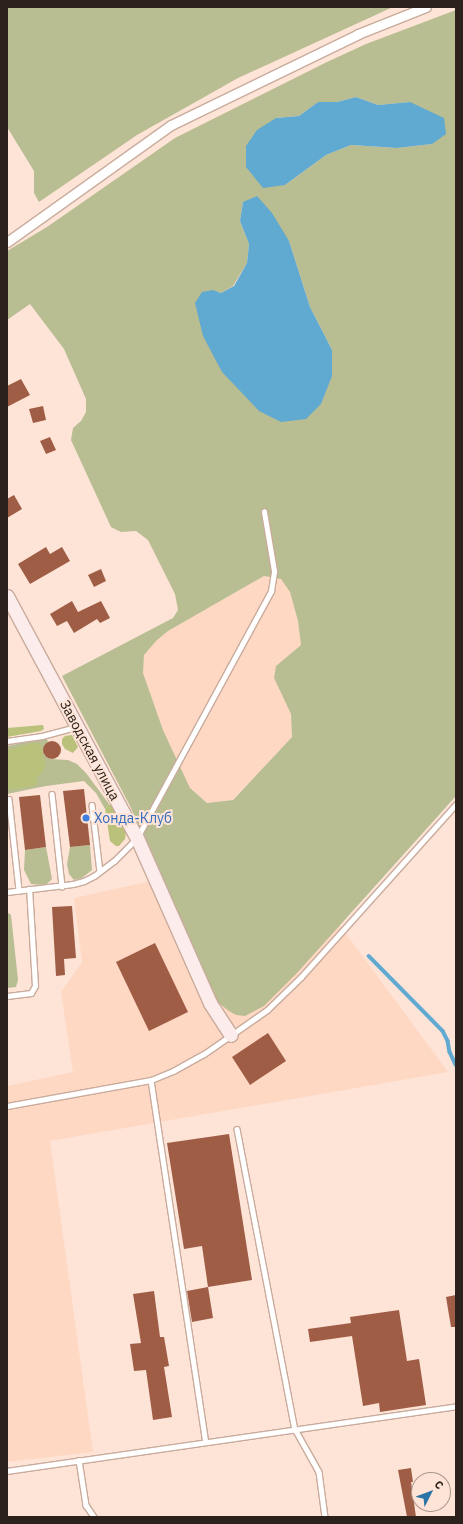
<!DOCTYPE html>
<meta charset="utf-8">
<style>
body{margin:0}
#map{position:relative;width:463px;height:1524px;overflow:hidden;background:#fde4d7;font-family:"IBM Plex Sans",sans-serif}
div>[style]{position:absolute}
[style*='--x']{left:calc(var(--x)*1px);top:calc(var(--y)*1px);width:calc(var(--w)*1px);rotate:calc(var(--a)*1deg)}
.built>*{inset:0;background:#ffd8c4}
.green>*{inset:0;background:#b8bd92}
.forest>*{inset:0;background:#b9c17a}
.water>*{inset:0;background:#60a9d1}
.stream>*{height:3.5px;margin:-1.75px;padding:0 1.75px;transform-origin:1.75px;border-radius:1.75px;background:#60a9d1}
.building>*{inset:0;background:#a05d45}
.round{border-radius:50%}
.roads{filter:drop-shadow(1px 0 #c9ab9c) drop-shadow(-1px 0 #c9ab9c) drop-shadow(0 1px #c9ab9c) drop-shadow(0 -1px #c9ab9c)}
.lane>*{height:4.5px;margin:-2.25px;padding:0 2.25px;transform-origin:2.25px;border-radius:2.25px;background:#fff}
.street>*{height:9px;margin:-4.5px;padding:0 4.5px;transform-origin:4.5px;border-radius:4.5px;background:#fff}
.secondary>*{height:13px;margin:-6.5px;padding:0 6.5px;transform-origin:6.5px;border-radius:6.5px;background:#fcedec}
.dots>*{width:11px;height:11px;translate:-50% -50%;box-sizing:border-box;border:2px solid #fde4d7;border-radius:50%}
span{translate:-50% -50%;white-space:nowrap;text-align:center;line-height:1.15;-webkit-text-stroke:4px #fde4d7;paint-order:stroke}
.street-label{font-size:14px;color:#2c211b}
.shop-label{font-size:14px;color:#366cbe}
.left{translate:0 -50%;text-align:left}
.frame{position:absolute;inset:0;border:8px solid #2c211b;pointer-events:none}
.north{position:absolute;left:411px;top:1472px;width:40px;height:40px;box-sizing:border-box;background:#fde4d7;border:1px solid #a9968c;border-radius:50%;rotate:48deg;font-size:11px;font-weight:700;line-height:16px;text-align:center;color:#2c211b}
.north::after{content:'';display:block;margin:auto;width:14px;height:18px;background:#2a73a6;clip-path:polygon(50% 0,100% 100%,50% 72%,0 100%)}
</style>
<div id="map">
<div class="built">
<div style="clip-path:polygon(264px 576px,282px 579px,290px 592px,298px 621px,301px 645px,276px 666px,274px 678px,291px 714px,292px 737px,232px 800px,207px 803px,190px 788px,163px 730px,143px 673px,144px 655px,157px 640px,168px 631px)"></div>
<div style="clip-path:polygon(219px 866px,319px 897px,448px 1072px,50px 1141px,93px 1452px,7px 1462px,7px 1086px,73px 1072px,61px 992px,82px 962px,74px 898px)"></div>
</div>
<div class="green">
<div style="clip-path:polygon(7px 7px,393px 7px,238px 78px,137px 135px,39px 202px,34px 193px,34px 171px,7px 127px)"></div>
<div style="clip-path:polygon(evenodd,456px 10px,456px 796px,297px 973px,264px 1006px,245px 1016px,236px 1015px,229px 1011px,216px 1001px,207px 983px,130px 806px,62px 676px,173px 618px,178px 610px,175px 594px,148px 540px,136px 531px,121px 532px,111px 527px,71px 440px,73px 428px,81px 421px,86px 412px,86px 399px,64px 349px,30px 304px,7px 320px,7px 251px,47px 227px,175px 138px,327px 62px,366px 44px,456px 10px,356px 97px,378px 105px,410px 102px,432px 144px,397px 148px,351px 145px,326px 155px,285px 185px,276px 118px,299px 116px,318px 102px,337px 102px,356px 97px,456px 10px,243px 202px,289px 241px,310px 307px,332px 350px,213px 290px,221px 293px,233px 286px,247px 263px,249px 244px,240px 221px,243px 202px,456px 10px,264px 576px,281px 579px,290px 592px,298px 621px,301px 645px,276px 666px,274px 678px,291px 714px,292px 737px,233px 800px,207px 803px,190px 788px,163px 730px,143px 673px,144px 655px,157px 640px,168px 631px,264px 576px)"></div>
<div style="clip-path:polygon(45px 738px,47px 739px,48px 742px,43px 749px,45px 756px,50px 759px,68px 760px,77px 764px,86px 773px,109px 804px,105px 809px,96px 793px,84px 781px,46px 786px,7px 794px,7px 746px)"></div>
<div style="clip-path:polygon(90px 845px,92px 870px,82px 878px,74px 880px,69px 874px,67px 864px,70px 847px)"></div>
<div style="clip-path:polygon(46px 847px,52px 879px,47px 884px,42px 885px,31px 884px,24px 870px,25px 850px)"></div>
<div style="clip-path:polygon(7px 912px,11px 915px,18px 980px,16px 987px,7px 988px)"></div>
</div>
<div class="forest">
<div style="clip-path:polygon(43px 725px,44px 729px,41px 731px,7px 737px,7px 728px)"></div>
<div style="clip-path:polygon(72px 735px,78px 747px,73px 753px,65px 749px,62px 744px,62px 739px,65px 736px)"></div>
<div style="clip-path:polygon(33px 743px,38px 743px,41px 746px,46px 765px,43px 771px,37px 777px,38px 782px,34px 786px,7px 790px,7px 750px)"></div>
<div style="clip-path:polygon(109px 804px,115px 810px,126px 832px,125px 839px,119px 846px,116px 846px,110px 841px,105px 809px)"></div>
</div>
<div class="water">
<div style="clip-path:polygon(356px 97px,378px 105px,410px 102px,444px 118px,446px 134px,432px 144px,397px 148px,351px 145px,326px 155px,285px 185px,263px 188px,246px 167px,246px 146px,257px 130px,276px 118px,299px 116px,318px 102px,337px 102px)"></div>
<div style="clip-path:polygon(257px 196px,272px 213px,289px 241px,310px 307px,332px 350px,332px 376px,321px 404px,306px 419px,281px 422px,259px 411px,222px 372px,203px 336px,195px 303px,202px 292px,213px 290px,221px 293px,234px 286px,247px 263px,249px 244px,240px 221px,243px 202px)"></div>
</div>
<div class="stream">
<div style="--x:369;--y:956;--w:105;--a:45.4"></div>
<div style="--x:443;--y:1031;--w:11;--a:63"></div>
<div style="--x:448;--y:1041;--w:11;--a:80"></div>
<div style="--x:450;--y:1052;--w:14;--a:65"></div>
</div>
<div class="building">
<div style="clip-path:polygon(21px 379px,30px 395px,7px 407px,7px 386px)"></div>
<div style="clip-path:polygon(43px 406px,46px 420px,33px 423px,29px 409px)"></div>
<div style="clip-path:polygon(50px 437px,56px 450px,46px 454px,40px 441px)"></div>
<div style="clip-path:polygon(14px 495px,22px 509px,7px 518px,7px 499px)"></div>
<div style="clip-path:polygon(46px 547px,50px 554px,62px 547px,70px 561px,30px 584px,18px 564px)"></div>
<div style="clip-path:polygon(101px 569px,106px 581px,94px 587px,88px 575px)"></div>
<div style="clip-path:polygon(72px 601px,78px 612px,101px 601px,110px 618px,100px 623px,97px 619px,74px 633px,67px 621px,57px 626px,50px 614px)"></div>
<div class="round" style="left:43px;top:741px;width:18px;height:18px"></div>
<div style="clip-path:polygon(84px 789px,90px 845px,70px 847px,63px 791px)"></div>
<div style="clip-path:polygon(40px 795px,46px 847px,25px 850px,19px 797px)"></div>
<div style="clip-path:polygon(72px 906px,76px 958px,64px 959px,65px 975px,56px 976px,52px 907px)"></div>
<div style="clip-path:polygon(155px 943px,188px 1012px,149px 1031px,116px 962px)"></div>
<div style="clip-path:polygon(268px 1033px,286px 1061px,250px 1085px,232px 1057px)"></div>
<div style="clip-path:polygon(229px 1134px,252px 1280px,208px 1287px,202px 1246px,184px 1249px,167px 1143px)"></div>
<div style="clip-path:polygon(208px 1287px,213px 1318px,192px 1322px,187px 1291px)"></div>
<div style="clip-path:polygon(154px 1291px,160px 1337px,164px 1337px,169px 1366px,164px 1367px,172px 1417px,153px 1420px,146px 1370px,134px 1371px,130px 1344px,141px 1343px,133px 1294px)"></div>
<div style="clip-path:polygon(456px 1295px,456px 1327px,451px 1327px,446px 1297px)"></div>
<div style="clip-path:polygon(399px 1310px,407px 1361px,419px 1359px,426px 1405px,380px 1412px,379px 1403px,363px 1406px,352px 1336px,310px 1342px,308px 1329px,351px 1323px,350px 1317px)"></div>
<div style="clip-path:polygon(411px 1468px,413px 1482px,411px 1482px,416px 1517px,407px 1517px,398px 1470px)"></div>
</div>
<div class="roads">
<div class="lane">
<div style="--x:7;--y:741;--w:35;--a:-8"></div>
<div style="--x:42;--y:736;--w:35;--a:-15"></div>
<div style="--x:52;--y:794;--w:93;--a:83.8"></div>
<div style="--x:9;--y:799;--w:92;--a:83.7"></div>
<div style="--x:92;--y:805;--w:67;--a:83.2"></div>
<div style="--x:7;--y:892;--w:66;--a:-6.9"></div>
<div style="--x:73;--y:884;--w:11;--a:-15"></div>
<div style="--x:84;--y:881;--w:11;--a:-27"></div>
<div style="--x:94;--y:876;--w:25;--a:-37"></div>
<div style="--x:114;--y:861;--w:33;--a:-45"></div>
<div style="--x:137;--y:838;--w:281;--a:-61.5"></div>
<div style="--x:271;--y:591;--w:20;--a:-81"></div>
<div style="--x:274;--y:571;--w:60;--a:-99.6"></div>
<div style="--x:7;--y:996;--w:24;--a:-7"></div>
<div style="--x:31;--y:993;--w:8;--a:-60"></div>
<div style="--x:35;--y:986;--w:97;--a:-93.5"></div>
<div style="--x:151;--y:1080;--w:366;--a:81.4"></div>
<div style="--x:7;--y:1106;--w:146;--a:-10.2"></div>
<div style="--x:151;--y:1080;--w:24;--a:-22"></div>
<div style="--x:173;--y:1071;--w:35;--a:-29"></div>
<div style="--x:204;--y:1054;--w:77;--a:-34.9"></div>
<div style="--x:267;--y:1010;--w:47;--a:-44.1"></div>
<div style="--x:301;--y:977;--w:232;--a:-48.1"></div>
<div style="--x:237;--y:1129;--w:306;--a:79.1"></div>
<div style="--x:295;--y:1429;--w:49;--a:60.8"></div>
<div style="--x:319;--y:1472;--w:45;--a:82.4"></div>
<div style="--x:79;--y:1460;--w:46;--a:81.2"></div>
<div style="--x:86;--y:1505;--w:14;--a:56"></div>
<div style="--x:7;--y:1471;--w:454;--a:-8.2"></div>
</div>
<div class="street">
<div style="--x:7;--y:242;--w:201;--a:-35.5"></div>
<div style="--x:171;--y:125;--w:208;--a:-25.9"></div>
<div style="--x:358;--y:34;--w:73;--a:-21.7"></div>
</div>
<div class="secondary">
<div style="--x:7;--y:596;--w:275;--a:61.8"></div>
<div style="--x:137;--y:838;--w:180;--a:66.1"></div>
<div style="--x:210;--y:1003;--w:38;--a:57"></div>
</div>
</div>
<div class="dots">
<div style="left:86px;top:818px;background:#3f7fe0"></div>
</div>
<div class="street-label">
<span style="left:90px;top:750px;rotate:62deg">Заводская улица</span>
</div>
<div class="shop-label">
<span class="left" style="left:94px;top:818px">Хонда-Клуб</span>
</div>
<div class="frame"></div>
<div class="north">С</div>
</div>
